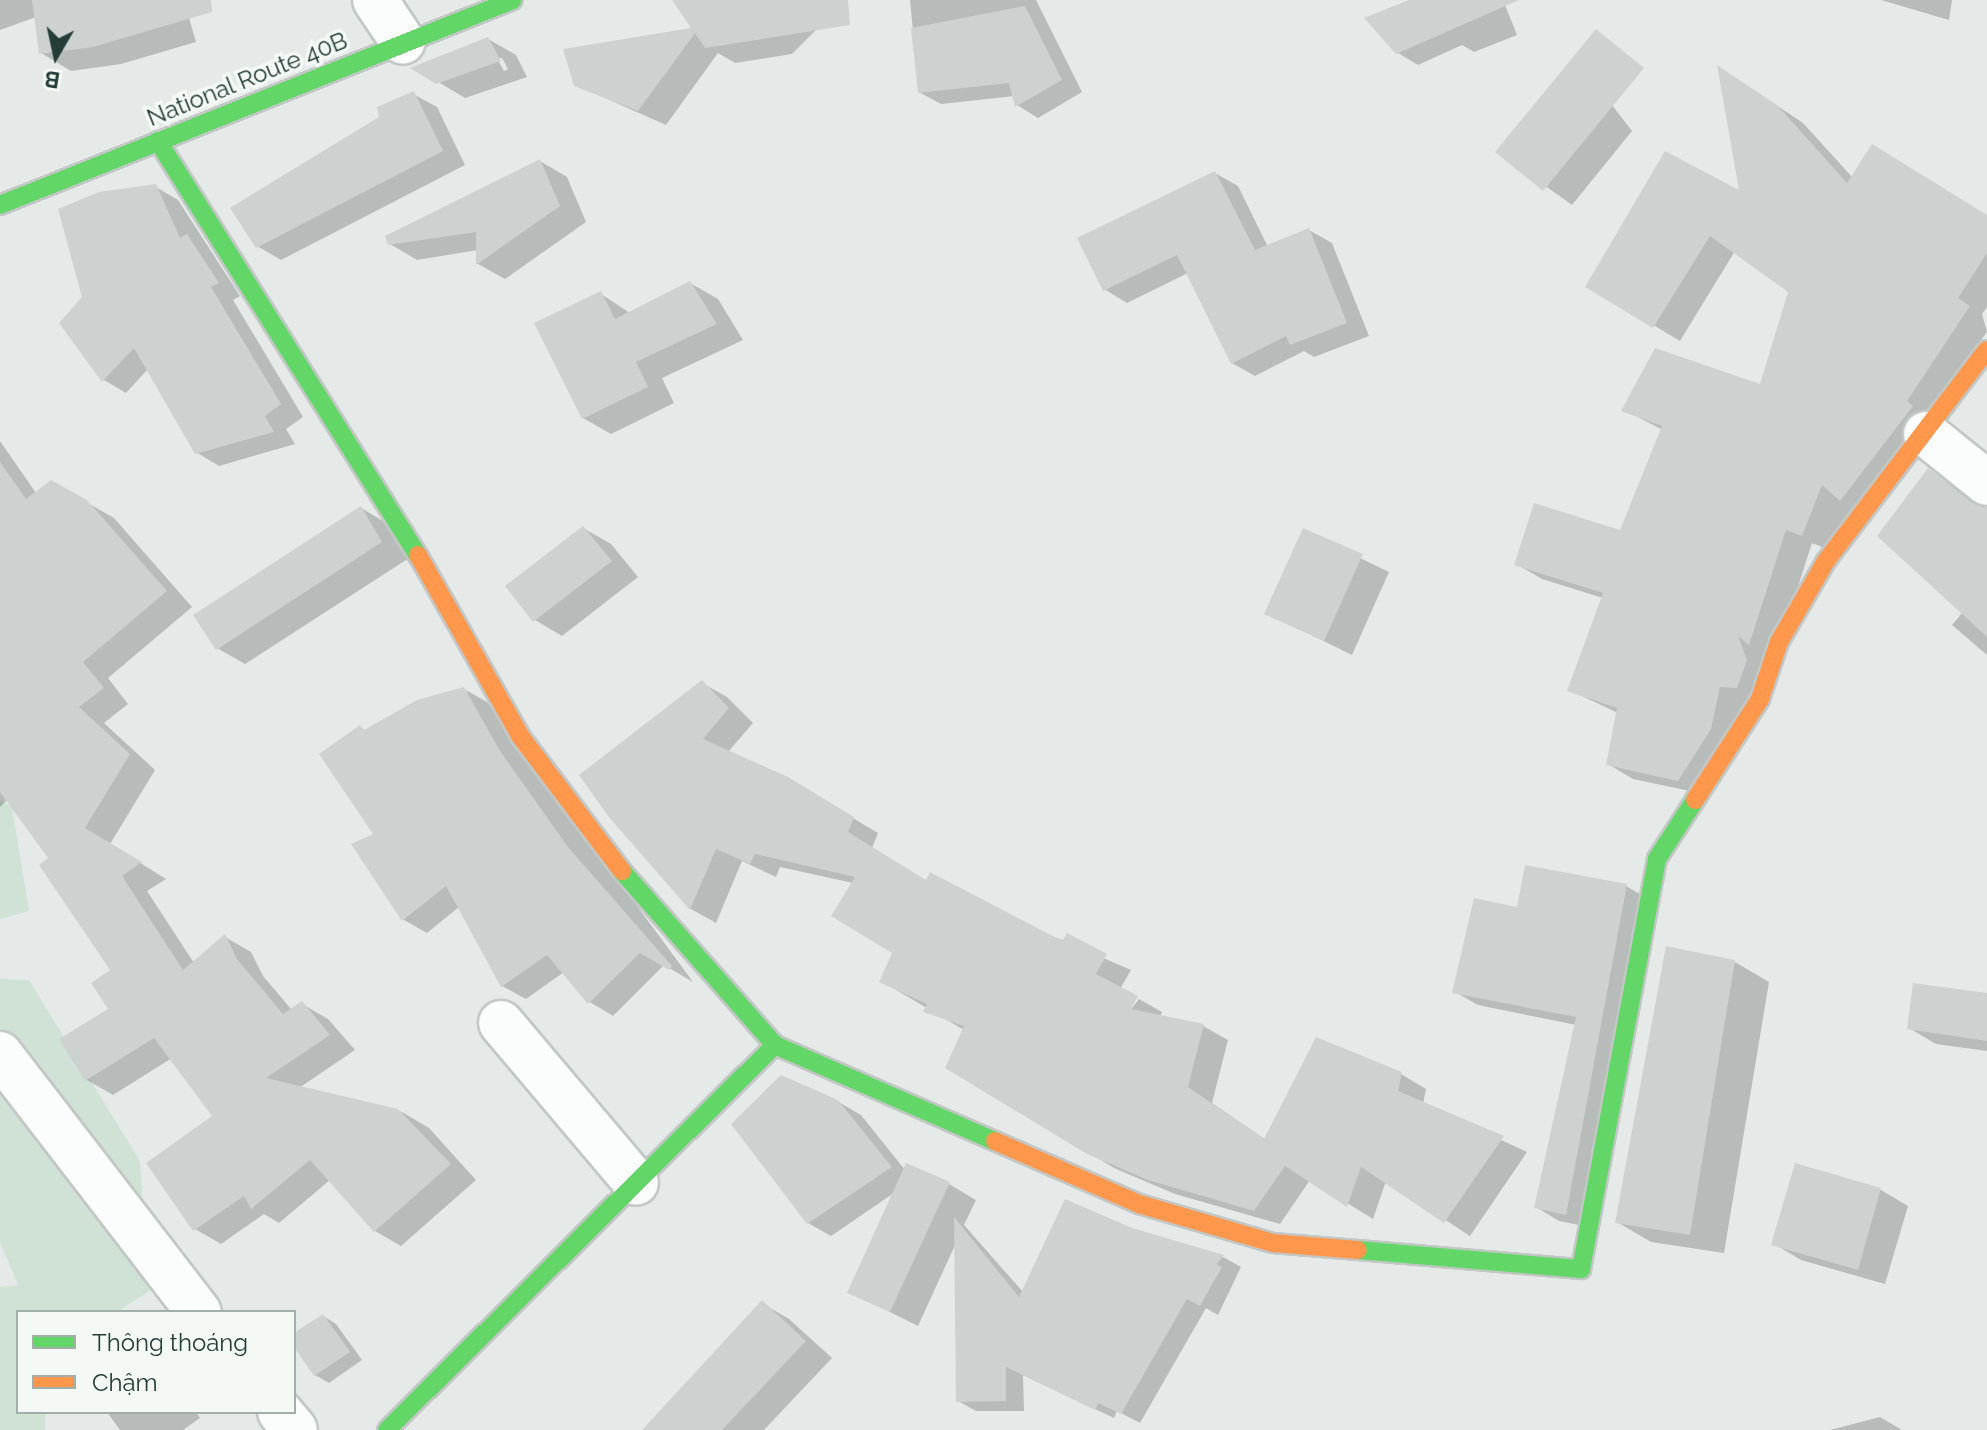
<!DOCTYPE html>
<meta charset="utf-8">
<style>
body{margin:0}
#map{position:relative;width:1987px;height:1430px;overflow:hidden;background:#e5eae8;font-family:Raleway,sans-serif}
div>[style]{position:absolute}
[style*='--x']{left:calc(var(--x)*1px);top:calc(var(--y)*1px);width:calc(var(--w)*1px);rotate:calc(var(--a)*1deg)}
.green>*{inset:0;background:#cfe2d5}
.shadow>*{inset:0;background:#0003}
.building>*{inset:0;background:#cdd1d0}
.roads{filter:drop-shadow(2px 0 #c2c7c5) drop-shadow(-2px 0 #c2c7c5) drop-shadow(0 2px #c2c7c5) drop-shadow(0 -2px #c2c7c5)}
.street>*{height:44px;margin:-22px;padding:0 22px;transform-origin:22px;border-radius:22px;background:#fbfcfc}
.fast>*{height:18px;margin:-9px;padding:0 9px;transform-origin:9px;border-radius:9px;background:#63d668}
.slow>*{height:18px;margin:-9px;padding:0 9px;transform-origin:9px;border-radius:9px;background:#ff974d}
span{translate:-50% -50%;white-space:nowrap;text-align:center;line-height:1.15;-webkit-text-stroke:7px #f4f9f6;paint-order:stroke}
.street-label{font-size:24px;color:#243d37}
.legend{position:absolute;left:16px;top:1310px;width:280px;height:104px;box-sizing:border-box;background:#f4f9f6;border:2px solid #a1aeaa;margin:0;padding:10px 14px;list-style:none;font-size:24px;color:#243d37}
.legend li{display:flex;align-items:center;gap:16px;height:40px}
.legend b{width:40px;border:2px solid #a1aeaa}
.north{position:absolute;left:16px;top:16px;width:80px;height:80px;-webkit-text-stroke:6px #f4f9f6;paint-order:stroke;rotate:189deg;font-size:22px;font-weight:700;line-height:32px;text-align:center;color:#243d37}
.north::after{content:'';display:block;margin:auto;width:28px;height:36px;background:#243d37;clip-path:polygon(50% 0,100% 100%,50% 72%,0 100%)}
</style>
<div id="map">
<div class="green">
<div style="clip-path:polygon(0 800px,12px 807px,29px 911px,0 919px)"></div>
<div style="clip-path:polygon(0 979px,29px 980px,140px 1161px,149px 1291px,117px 1312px,18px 1312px,18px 1412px,45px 1412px,45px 1430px,0 1430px,0 1287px,18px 1285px,0 1242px)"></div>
</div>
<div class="shadow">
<div style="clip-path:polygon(0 0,184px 0,196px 42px,121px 64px,71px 71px,41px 53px,36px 17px,0 30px)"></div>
<div style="clip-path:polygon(679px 0,796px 0,818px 28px,792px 54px,735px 63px,718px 53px,666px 125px,576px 85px,695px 29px)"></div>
<div style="clip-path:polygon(910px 0,1036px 0,1082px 92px,1038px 118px,1017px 105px,1015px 96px,941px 104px,919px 92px)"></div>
<div style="clip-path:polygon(1415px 0,1503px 0,1517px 35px,1474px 52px,1462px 45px,1418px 65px,1398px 53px)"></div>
<div style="clip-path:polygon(1881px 0,1952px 0,1949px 20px)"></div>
<div style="clip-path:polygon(evenodd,488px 39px,516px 55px,527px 77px,465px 98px,415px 68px,488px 39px,497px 58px,502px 58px,508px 69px,504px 71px,497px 58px)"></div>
<div style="clip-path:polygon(1742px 82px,1803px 123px,1853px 178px,1987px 216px,1987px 307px,1982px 314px,1987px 332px,1827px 549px,1812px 543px,1775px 658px,1704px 794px,1633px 779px,1608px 764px,1618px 713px,1569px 690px,1603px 598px,1542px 579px,1516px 564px,1621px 532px,1663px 430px,1624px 410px,1761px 386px,1790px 291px,1735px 251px,1680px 341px,1588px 286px,1742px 193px)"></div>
<div style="clip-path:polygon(1595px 83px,1632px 131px,1572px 205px,1498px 152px)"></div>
<div style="clip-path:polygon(413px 94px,437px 107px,465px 165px,281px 260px,257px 246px,382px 118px)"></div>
<div style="clip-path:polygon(540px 161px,567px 177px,586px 222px,505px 279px,478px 264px,478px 250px,417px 260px,390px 244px)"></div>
<div style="clip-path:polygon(1215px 173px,1238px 186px,1268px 247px,1309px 230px,1332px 243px,1369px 336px,1314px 357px,1304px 351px,1255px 376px,1232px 363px,1188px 273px,1127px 303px,1104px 289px)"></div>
<div style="clip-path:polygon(156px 187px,178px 200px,240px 296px,233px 300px,303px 417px,286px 429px,295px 444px,219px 466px,196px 452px,148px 369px,126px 393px,104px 380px,61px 323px,84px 298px)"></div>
<div style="clip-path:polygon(690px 283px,718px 299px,743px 340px,662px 378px,674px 403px,611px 434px,583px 418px,601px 294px,630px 313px)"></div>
<div style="clip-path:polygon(0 441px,36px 493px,51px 482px,114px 518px,192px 607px,108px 678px,128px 704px,104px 723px,155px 770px,110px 844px,166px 879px,147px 891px,194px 963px,225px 937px,251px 952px,263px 976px,292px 1010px,302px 1004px,328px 1019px,355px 1050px,299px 1088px,402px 1112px,429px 1128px,476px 1180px,401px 1246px,375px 1231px,330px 1180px,279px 1223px,264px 1214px,221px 1244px,195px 1229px,215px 1116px,172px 1058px,113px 1095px,87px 1080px,62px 1040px,111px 1010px,113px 971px,51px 858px,8px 799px,0 807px)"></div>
<div style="clip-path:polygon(1929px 471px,1987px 508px,1987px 655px,1952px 625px,1962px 613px)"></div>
<div style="clip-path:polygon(361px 508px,388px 524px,409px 558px,245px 664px,217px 648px)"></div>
<div style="clip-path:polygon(583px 528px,611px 544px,638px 577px,562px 636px,535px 620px)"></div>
<div style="clip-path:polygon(1304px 531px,1389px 572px,1352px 655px,1267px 613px)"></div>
<div style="clip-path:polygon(702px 683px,727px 697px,753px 723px,728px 752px,813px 794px,878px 833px,872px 848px,928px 882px,1131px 970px,1120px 989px,1125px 1017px,1139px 999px,1162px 1012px,1160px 1017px,1203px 1026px,1228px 1040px,1212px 1103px,1266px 1140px,1401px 1074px,1426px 1089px,1423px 1104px,1527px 1152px,1470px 1236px,1386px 1181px,1373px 1219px,1310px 1180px,1280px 1224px,1175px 1194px,1114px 1168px,1088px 1152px,964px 1030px,881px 981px,895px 952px,853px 883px,780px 867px,776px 877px,742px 861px,716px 923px,691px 909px,582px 776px)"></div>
<div style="clip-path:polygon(464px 689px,487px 702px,693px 982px,664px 965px,613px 1016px,590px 1002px,564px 972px,526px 999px,502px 986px,459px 907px,427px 933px,404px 920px,354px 845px,376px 835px,360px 727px,366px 731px)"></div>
<div style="clip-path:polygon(1626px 886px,1650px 900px,1589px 1227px,1559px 1221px,1536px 1207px,1576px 1025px,1478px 1005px,1455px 992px,1519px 909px)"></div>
<div style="clip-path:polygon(1735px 962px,1769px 982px,1724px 1253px,1651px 1242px,1617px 1222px)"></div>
<div style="clip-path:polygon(1987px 995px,1987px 1051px,1936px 1044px,1909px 1028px)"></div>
<div style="clip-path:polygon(837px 1101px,861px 1115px,905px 1170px,949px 1184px,976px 1200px,964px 1225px,1023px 1292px,1131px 1230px,1223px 1257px,1241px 1267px,1218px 1315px,1206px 1308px,1140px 1423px,1117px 1411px,1114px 1418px,1023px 1375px,1024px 1411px,976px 1411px,958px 1401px,956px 1243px,918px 1326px,850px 1292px,894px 1193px,831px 1236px,808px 1223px)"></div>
<div style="clip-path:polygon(1797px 1166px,1881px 1190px,1908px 1206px,1885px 1284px,1801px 1260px,1774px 1244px)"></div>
<div style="clip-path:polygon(762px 1303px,789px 1319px,832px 1358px,764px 1430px,644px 1430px)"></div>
<div style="clip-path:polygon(323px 1316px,336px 1324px,362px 1360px,329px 1383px,315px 1375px,294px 1344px,294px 1336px)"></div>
<div style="clip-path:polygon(107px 1412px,196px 1412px,200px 1418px,183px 1430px,120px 1430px)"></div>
<div style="clip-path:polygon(1880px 1417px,1902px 1430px,1830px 1430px)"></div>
</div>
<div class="building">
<div style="clip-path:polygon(32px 0,211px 0,212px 12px,93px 47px,39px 54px)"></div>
<div style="clip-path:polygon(672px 0,848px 0,850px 25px,705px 48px,695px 33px,638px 111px,574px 86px,563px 49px,691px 28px)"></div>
<div style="clip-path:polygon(1409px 0,1519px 0,1396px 54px,1364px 18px)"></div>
<div style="clip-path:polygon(1025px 6px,1062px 80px,1015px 107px,1009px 83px,918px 93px,911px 28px)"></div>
<div style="clip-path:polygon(1596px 29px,1644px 68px,1543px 191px,1495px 152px)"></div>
<div style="clip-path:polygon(488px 37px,501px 61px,436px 84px,410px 68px)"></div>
<div style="clip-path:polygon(1717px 65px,1778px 106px,1847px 183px,1872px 144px,1987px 215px,1987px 253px,1958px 298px,1970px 306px,1907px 401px,1913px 406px,1840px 501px,1822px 485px,1802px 536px,1786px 530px,1749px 645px,1738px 636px,1747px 660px,1737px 688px,1720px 687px,1711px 729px,1678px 781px,1606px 765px,1617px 708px,1567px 691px,1603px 593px,1514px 565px,1534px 503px,1620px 530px,1662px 426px,1621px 411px,1655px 348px,1760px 384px,1788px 292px,1710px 236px,1653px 328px,1585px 287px,1665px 151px,1739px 190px)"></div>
<div style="clip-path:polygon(414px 91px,443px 151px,256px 248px,230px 208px,379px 117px,377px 107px)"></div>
<div style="clip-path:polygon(540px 159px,560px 206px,476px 265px,476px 232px,388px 245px,385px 236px)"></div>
<div style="clip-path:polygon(1215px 171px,1255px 250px,1309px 228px,1347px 323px,1290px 345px,1286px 336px,1231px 364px,1177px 255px,1103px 291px,1077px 238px)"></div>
<div style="clip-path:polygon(156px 184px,180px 238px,187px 234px,219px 283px,211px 287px,281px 404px,265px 416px,274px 432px,195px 454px,134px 348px,102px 382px,59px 323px,82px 297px,58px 209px,99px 192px)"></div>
<div style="clip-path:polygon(690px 281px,717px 324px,636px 362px,648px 387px,582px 419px,534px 323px,601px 291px,615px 319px)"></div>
<div style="clip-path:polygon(0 462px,26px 499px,51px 480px,87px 500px,167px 591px,83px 662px,104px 688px,79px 707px,130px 754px,85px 828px,142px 862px,122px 876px,183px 970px,225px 934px,237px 959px,283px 1014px,302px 1001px,330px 1035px,266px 1078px,398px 1109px,451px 1164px,374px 1232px,310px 1160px,251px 1209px,244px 1196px,193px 1231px,146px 1163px,212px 1116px,154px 1038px,85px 1081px,59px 1039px,108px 1009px,91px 983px,110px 970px,39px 865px,48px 858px,0 792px)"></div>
<div style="clip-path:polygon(1928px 468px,1971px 502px,1987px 507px,1987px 637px,1877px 536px)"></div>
<div style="clip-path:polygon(361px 506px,382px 542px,216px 650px,193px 615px)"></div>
<div style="clip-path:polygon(583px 526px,612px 561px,533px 622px,505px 586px)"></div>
<div style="clip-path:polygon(1303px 528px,1363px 554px,1324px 641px,1264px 614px)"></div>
<div style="clip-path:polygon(702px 680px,729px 708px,703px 739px,788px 777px,854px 817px,848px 832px,926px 880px,930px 872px,1062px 941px,1067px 933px,1107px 954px,1096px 974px,1138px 996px,1131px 1009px,1204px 1024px,1188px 1087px,1264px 1139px,1316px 1037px,1402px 1072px,1398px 1091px,1504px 1136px,1444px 1223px,1361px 1167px,1347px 1207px,1285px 1166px,1254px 1211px,1148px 1180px,1087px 1154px,945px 1068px,964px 1026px,923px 1012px,927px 1004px,879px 982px,892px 953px,831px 916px,855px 877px,755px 854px,750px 864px,716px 849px,690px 910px,608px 816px,579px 775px)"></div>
<div style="clip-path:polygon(464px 687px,500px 751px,568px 847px,672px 966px,669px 970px,640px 953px,588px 1004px,547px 955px,501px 987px,446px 886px,402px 921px,351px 844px,373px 834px,319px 754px,360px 725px,364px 730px,417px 700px)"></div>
<div style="clip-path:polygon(1525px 865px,1627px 884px,1566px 1215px,1534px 1208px,1576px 1017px,1452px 993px,1474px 898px,1517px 907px)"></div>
<div style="clip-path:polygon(1666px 946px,1735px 960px,1690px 1235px,1615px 1223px)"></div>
<div style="clip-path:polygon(1913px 983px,1987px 993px,1987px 1041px,1907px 1029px)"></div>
<div style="clip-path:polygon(781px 1075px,838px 1100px,892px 1167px,807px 1224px,731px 1124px)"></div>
<div style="clip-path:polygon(906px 1163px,950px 1182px,890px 1312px,847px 1293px)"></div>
<div style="clip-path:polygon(1795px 1163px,1881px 1188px,1858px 1270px,1771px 1245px)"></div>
<div style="clip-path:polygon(1065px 1199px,1132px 1228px,1224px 1255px,1217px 1264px,1222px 1267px,1200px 1306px,1187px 1299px,1121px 1414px,1098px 1403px,1095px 1410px,1006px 1367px,1006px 1401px,956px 1402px,954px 1217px,1019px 1297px)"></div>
<div style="clip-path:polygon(762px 1300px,806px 1341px,722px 1430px,642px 1430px)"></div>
<div style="clip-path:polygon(323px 1314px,350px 1352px,314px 1376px,294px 1347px,294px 1333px)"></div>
</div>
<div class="roads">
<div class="street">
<div style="--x:375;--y:0;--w:50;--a:56.3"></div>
<div style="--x:1926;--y:434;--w:78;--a:38.8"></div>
<div style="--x:501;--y:1023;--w:209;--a:49.8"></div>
<div style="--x:0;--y:1054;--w:326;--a:52.4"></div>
<div style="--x:280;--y:1412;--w:23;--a:50"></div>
</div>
<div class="fast">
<div style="--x:158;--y:141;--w:489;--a:57.9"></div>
<div style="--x:0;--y:205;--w:552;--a:-21.78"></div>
<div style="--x:622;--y:871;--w:232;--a:48.7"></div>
<div style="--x:1358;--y:1250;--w:224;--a:4.9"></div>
<div style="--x:1581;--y:1269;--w:417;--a:-79.5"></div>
<div style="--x:1657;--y:859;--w:70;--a:-57.2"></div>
<div style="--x:387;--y:1430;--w:547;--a:-44.78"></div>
<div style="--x:775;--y:1045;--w:240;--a:23.6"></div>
</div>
<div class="slow">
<div style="--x:418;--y:555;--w:209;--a:60.5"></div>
<div style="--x:521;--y:737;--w:168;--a:53"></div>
<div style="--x:1695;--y:800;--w:120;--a:-57.2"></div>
<div style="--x:1760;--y:699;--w:60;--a:-71.6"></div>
<div style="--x:1779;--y:642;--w:94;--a:-59.9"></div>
<div style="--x:1826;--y:561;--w:265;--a:-52.7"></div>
<div style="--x:995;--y:1141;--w:157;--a:23.6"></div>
<div style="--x:1139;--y:1204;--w:140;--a:16.2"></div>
<div style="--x:1273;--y:1243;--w:85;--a:4.7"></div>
</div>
</div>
<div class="street-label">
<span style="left:247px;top:79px;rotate:-22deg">National Route 40B</span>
</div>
<ul class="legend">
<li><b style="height:10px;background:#63d668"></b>Thông thoáng</li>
<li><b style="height:10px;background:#ff974d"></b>Chậm</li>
</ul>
<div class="north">B</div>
</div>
